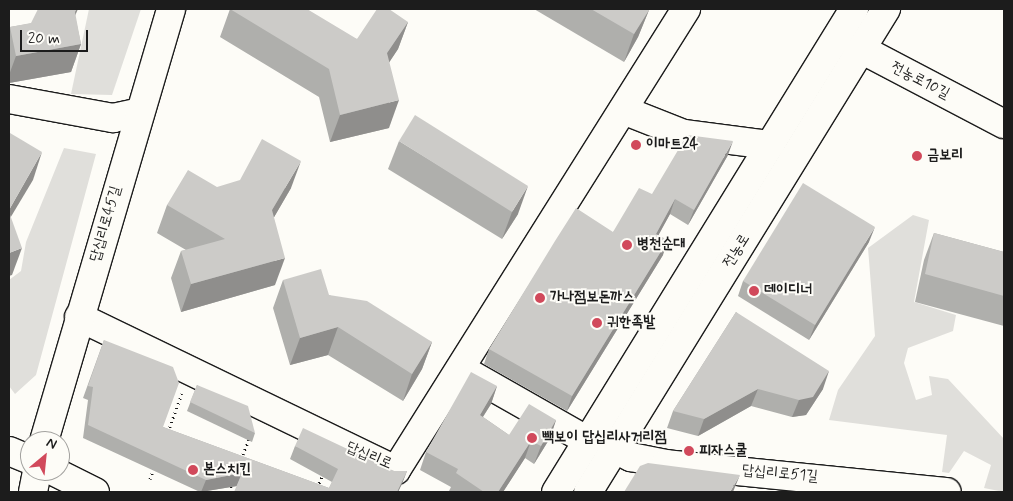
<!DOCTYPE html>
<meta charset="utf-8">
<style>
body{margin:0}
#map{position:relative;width:1013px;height:501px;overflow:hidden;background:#fdfcf7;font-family:Mynerve,"Poor Story",sans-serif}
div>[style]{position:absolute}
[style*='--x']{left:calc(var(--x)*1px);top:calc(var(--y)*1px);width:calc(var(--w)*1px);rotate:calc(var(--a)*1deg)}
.green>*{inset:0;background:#e0dfdb}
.path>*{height:3px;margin-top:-1.5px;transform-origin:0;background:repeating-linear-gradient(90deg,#1c1c1c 0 1px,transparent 0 5px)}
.roads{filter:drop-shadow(1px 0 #1c1c1c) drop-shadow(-1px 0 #1c1c1c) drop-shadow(0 1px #1c1c1c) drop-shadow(0 -1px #1c1c1c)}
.minor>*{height:28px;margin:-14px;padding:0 14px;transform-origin:14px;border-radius:14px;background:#fdfcf7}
.major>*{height:28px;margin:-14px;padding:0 14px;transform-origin:14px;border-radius:14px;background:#fdfcf7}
.wall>*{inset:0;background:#afafac}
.shaded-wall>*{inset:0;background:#8f8e8c}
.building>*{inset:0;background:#cccbc8}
.dots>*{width:14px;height:14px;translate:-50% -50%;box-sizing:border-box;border:2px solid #fdfcf7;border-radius:50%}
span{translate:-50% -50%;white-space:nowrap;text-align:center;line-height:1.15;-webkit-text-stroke:4px #fdfcf7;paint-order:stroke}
.street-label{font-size:15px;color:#1c1c1c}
.poi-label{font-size:15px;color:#1c1c1c;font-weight:700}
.left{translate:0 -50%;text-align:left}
.frame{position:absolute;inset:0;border:10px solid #1c1c1c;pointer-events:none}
.north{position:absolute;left:20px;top:431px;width:50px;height:50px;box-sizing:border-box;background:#fdfcf7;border:1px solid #a3a29f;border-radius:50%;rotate:28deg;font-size:14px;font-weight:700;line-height:20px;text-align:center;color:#1c1c1c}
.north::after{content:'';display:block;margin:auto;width:18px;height:22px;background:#d1495b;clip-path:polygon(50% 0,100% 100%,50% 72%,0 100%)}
.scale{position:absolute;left:20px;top:30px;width:68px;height:22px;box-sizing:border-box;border:2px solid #1c1c1c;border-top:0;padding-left:6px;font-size:15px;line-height:18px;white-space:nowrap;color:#1c1c1c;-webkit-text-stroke:4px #fdfcf7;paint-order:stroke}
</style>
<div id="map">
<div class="green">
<div style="clip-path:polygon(89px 9px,141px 9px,112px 95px,71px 94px)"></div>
<div style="clip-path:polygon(64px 148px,96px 154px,36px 375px,15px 394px,9px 386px,9px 280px,21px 271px,26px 242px)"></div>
<div style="clip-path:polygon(913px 215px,929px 220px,914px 302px,956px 315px,953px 331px,908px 348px,904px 363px,916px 400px,932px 395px,929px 376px,948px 379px,1004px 439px,1004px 492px,984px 488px,991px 465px,964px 451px,949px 473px,942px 472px,947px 435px,829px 420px,838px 390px,875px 336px,868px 248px)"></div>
</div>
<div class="path">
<div style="--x:168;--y:432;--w:41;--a:-70.3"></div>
<div style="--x:241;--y:459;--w:24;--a:-68"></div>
<div style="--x:150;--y:479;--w:12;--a:-70"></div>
<div style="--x:229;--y:492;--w:9;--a:-72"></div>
<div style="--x:315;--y:492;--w:21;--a:-65"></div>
</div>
<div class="roads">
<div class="minor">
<div style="--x:840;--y:38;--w:185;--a:27.7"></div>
<div style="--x:9;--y:99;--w:106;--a:10.4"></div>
<div style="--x:113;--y:118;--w:25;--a:-12"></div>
<div style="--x:623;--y:110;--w:66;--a:21.5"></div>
<div style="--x:684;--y:134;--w:87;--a:7.3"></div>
<div style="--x:79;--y:317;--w:352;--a:25.8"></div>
<div style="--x:396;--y:470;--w:545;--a:-57.83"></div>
<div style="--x:463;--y:370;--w:144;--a:29.6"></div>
<div style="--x:44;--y:441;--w:450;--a:-73.6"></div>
<div style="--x:615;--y:449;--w:18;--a:27"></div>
<div style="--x:631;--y:457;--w:36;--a:11"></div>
<div style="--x:666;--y:464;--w:282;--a:5.7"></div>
<div style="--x:33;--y:492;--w:21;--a:-79"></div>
</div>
<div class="major">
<div style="--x:9;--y:451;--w:23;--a:23"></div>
<div style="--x:53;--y:471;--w:47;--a:26.6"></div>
<div style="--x:556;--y:492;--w:568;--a:-58.33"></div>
<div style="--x:588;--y:492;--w:568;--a:-58.33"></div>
</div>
</div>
<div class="wall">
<div style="clip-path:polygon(230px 9px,357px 39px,408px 22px,398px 49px,389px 62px,389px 128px,330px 142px,319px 97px,220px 37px)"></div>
<div style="clip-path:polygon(534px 9px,647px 9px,649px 10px,638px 37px,624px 62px)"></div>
<div style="clip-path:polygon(75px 16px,81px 44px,71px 72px,9px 83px,9px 31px,10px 27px)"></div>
<div style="clip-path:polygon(399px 141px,518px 214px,502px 239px,388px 169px)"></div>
<div style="clip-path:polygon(728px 155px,688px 225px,670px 214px,658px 235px,663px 255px,567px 411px,484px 364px,489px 349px,613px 232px)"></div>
<div style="clip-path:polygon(217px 187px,291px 188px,274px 217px,275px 285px,181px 312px,171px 278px,181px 251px,186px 250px,157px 233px,167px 205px)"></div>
<div style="clip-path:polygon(934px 233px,1004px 252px,1004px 326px,915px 302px,924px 260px)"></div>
<div style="clip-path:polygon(869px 242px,809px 340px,738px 296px,743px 281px)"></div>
<div style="clip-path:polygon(283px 280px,329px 295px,432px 342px,422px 369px,403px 401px,328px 355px,290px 365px,273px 308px)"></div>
<div style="clip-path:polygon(736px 312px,823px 389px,806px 415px,792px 417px,751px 406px,698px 436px,667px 428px,673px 411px)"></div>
<div style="clip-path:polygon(104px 340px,163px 427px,329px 488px,332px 482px,290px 459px,295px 446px,394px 471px,407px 471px,398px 492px,237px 486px,200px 492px,83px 438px,88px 400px,83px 398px)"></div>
<div style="clip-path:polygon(197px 385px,255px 433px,252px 442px,187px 411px)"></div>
<div style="clip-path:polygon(497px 386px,491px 404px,483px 417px,509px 435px,556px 420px,550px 438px,534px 464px,525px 458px,503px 492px,451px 492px,449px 491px,451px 487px,420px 470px,426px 452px)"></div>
</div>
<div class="shaded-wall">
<div style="clip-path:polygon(76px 9px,78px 9px,65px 39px)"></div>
<div style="clip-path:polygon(649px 10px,638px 37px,624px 62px,634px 34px)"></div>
<div style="clip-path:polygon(408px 22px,398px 49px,377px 81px,387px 53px)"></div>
<div style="clip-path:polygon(81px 44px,71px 72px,9px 83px,9px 75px,16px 56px)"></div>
<div style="clip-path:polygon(399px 100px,389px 128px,330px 142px,340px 115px)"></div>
<div style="clip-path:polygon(733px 141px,728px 155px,688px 225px,694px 210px)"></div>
<div style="clip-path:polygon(42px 152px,33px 180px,9px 220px,9px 210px)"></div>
<div style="clip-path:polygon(301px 161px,291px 188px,262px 238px,272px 210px)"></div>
<div style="clip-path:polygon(528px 186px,518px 214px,502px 239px,512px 212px)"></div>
<div style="clip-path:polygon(675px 199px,670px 214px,651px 249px,656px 234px)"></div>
<div style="clip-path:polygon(875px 227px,869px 242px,809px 340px,815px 325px)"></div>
<div style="clip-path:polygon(668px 240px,663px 255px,567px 411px,572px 396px)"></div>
<div style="clip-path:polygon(22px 248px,12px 275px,9px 276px,9px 253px)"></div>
<div style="clip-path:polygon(285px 258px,275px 285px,181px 312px,191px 284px)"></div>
<div style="clip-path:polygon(338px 327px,328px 355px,290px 365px,300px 338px)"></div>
<div style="clip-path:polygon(432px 342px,422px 369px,403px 401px,412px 374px)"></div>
<div style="clip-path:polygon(829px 371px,823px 389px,806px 415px,792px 417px,799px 400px)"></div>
<div style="clip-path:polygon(497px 386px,491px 404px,473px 432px,480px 415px)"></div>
<div style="clip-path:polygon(758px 389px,751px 406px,698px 436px,704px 419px)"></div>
<div style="clip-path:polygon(556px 420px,550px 438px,534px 464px,541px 446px)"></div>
<div style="clip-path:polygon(531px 441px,525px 458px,503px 492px,498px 492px)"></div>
<div style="clip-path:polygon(407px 471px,402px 484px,398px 492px,397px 492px)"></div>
<div style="clip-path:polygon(242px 473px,237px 486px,201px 492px,206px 480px)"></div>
<div style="clip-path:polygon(740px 475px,735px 487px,733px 492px,730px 492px)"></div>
</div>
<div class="building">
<div style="clip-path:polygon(38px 9px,76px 9px,75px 12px,81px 44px,16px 56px,10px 27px,31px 23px)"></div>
<div style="clip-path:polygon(230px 9px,307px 9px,357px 39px,377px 9px,389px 9px,408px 22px,387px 53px,399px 100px,340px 115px,329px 69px)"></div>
<div style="clip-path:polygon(591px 9px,647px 9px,649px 10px,634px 34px)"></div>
<div style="clip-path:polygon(415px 115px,528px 186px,512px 212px,399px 141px)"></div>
<div style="clip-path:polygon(10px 133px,42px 152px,9px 210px,9px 136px)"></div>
<div style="clip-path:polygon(687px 135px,733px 141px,694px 210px,675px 199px,656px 234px,668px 240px,572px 396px,489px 349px,555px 241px,576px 208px,613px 232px,639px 188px,652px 194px)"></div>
<div style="clip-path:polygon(262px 139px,301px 161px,272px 210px,285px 258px,191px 284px,181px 251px,225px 239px,167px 205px,188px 170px,217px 187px,240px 180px)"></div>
<div style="clip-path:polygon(803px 183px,875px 227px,815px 325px,743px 281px)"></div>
<div style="clip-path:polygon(9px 212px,22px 248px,9px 253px)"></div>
<div style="clip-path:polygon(934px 233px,1004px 252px,1004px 296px,925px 274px)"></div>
<div style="clip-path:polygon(321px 269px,329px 295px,367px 301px,432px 342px,412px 374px,338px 327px,300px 338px,283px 280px)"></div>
<div style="clip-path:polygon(736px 312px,829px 371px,813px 397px,799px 400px,758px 389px,704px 419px,673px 411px)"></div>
<div style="clip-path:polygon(104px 340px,173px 367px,179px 383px,163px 427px,329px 488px,338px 469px,295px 446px,303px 428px,394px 471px,407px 471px,397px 492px,234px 492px,242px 473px,206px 480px,88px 425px,93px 387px,88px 386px)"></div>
<div style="clip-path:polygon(471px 372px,497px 386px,480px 415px,509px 435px,529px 404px,556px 420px,541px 446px,531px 441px,498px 492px,484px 492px,456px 473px,458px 469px,426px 452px)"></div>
<div style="clip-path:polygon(197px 385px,248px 406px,255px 433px,190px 402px)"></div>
<div style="clip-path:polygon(648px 463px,740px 475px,730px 492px,624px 492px,640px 466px)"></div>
</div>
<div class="dots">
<div style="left:636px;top:145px;background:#d1495b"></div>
<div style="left:917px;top:156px;background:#d1495b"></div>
<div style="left:627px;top:245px;background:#d1495b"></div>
<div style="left:754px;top:291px;background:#d1495b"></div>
<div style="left:540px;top:298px;background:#d1495b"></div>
<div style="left:597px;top:323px;background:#d1495b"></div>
<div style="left:532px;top:438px;background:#d1495b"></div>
<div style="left:689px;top:451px;background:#d1495b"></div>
<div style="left:193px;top:470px;background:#d1495b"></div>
</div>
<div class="street-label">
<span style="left:920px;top:81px;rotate:27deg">전농로10길</span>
<span style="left:106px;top:224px;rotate:-74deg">답십리로45길</span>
<span style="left:737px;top:251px;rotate:-58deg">전농로</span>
<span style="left:369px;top:456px;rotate:23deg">답십리로</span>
<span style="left:780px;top:474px;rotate:5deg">답십리로51길</span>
</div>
<div class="poi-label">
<span class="left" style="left:646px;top:145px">이마트24</span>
<span class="left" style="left:927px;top:156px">금보리</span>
<span class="left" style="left:637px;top:245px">병천순대</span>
<span class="left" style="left:764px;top:291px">데이디너</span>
<span class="left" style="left:550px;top:298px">가나점보돈까스</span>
<span class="left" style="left:607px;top:323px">귀한족발</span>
<span class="left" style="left:542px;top:438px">빽보이 답십리사거리점</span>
<span class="left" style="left:699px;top:451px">피자스쿨</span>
<span class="left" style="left:203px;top:470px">본스치킨</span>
</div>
<div class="frame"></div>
<div class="north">N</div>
<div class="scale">20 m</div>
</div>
